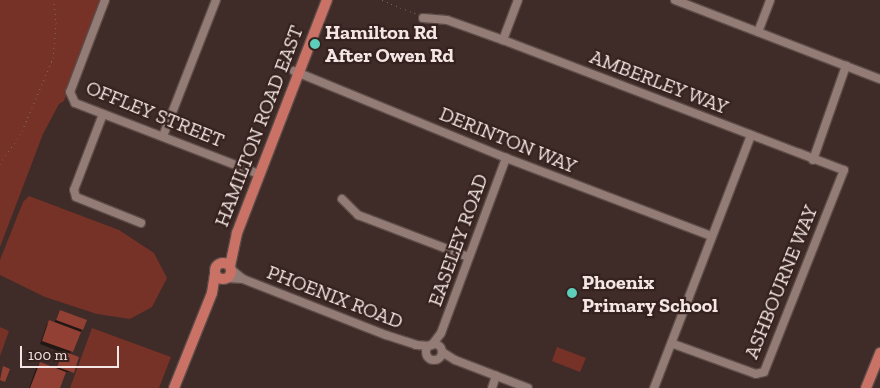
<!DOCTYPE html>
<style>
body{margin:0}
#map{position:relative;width:880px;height:388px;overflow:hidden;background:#3f2b28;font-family:"Zilla Slab",serif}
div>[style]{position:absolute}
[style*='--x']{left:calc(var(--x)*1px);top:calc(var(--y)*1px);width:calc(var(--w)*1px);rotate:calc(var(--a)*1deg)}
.green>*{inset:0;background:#773228}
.shadow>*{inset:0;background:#0007}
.building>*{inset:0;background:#934034}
.path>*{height:1px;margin-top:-0.5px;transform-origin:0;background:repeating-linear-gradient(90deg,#7b6966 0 1px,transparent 0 5px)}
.roads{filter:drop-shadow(1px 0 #5c4b47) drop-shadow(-1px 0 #5c4b47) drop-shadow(0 1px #5c4b47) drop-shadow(0 -1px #5c4b47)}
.minor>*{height:8px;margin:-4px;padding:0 4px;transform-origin:4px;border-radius:4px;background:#937b76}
.minor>.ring{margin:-4px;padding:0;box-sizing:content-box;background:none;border:8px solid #937b76;border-radius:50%}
.major>*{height:10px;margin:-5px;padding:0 5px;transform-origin:5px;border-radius:5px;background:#c97265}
.major>.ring{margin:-5px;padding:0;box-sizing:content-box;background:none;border:10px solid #c97265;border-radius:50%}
.dots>*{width:14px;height:14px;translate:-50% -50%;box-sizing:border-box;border:2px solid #35221e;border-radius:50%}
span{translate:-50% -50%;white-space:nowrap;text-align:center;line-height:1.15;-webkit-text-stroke:4.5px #35221e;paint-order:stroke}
.poi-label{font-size:20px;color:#f4e6e4;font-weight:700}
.left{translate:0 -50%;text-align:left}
.street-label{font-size:20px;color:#f4e6e4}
.scale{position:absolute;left:20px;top:346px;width:99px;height:22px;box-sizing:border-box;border:2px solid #f4e6e4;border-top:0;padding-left:6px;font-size:15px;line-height:18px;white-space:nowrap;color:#f4e6e4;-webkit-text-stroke:4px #35221e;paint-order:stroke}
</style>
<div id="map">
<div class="green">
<div style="clip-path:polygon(0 0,101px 0,64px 101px,59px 104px,43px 134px,0 247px)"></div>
<div style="clip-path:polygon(29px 196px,119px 230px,154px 253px,167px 278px,152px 307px,130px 319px,97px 314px,45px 297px,0 275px,0 260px,23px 202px)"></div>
<div style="clip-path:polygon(0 327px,9px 331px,0 356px)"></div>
<div style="clip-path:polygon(92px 328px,171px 357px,159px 388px,70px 388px)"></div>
<div style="clip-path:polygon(557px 347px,586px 358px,580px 372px,552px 361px)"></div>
</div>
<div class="shadow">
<div style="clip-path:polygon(60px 311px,82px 329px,69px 355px,73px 372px,64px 372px,58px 388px,29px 388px,37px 366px,40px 364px,56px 369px,63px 353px,40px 344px,47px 324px,54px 323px)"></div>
</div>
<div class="building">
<div style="clip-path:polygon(60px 310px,87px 320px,83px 330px,56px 320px)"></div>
<div style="clip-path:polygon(49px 320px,81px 332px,73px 352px,42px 341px)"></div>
<div style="clip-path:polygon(63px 351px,79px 357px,74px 373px,57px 367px)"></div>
<div style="clip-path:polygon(40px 362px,66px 372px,60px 388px,30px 388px)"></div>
<div style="clip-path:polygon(3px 366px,10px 369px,5px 382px,0 380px)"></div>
</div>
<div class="path">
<div style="--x:382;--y:0;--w:37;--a:22"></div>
<div style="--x:0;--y:164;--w:40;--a:-56"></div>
<div style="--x:22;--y:131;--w:79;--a:-67"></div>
<div style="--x:53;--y:58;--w:34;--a:-85"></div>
<div style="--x:56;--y:24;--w:24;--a:-95"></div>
</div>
<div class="roads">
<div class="minor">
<div style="--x:105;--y:0;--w:98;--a:110.8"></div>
<div style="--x:70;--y:92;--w:12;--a:66"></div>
<div style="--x:75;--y:103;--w:197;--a:21.1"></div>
<div style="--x:518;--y:0;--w:43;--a:110.6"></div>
<div style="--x:503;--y:40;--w:365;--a:20.9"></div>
<div style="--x:844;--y:170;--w:217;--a:111.6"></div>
<div style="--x:764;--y:372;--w:8;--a:166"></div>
<div style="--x:756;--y:374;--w:90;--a:-160"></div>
<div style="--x:675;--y:0;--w:220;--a:21.1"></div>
<div style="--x:423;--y:18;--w:24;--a:5"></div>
<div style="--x:447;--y:20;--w:59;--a:19.7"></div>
<div style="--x:758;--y:32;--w:34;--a:-69"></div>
<div style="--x:294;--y:71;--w:229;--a:22.3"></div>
<div style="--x:506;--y:158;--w:219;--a:20.8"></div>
<div style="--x:103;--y:114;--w:81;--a:110.9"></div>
<div style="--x:74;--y:190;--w:7;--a:74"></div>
<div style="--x:76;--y:197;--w:70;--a:21.8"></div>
<div style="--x:163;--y:136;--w:146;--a:-68.7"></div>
<div style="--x:813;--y:160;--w:100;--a:-70.7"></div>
<div style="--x:342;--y:199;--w:23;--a:45"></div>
<div style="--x:358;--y:215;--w:118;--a:20.9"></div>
<div style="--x:232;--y:270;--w:14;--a:39"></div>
<div style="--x:243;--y:279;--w:154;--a:21.4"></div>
<div style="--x:386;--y:335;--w:32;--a:18"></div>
<div style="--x:416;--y:345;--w:13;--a:4"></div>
<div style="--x:228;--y:278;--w:15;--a:4"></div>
<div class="ring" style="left:426px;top:344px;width:8px;height:8px"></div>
<div style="--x:432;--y:345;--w:15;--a:-53"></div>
<div style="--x:441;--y:333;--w:187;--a:-69.6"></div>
<div style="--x:442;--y:352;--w:15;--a:32"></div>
<div style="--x:455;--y:360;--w:78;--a:21"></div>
<div style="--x:492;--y:388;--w:13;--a:-72"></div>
<div style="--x:654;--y:388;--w:271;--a:-69"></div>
</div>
<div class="major">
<div class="ring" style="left:215px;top:263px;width:6px;height:6px"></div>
<div style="--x:230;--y:266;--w:34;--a:-78"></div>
<div style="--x:237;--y:233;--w:250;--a:-68.9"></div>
<div style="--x:174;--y:388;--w:102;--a:-68.2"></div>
<div style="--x:212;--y:293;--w:19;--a:-81"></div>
<div style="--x:866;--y:388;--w:38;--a:-68"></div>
</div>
</div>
<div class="dots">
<div style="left:315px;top:44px;background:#5cceba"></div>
<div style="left:572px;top:293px;background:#5cceba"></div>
</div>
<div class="poi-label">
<span class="left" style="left:325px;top:44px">Hamilton Rd<br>After Owen Rd</span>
<span class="left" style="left:582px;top:294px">Phoenix<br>Primary School</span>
</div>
<div class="street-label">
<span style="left:659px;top:82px;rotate:21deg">AMBERLEY WAY</span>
<span style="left:155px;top:114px;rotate:22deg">OFFLEY STREET</span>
<span style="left:259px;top:126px;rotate:-69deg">HAMILTON ROAD EAST</span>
<span style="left:508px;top:140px;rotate:22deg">DERINTON WAY</span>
<span style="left:458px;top:240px;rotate:-70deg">EASELEY ROAD</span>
<span style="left:781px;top:282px;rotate:-68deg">ASHBOURNE WAY</span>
<span style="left:335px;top:297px;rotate:21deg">PHOENIX ROAD</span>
</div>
<div class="scale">100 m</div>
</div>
